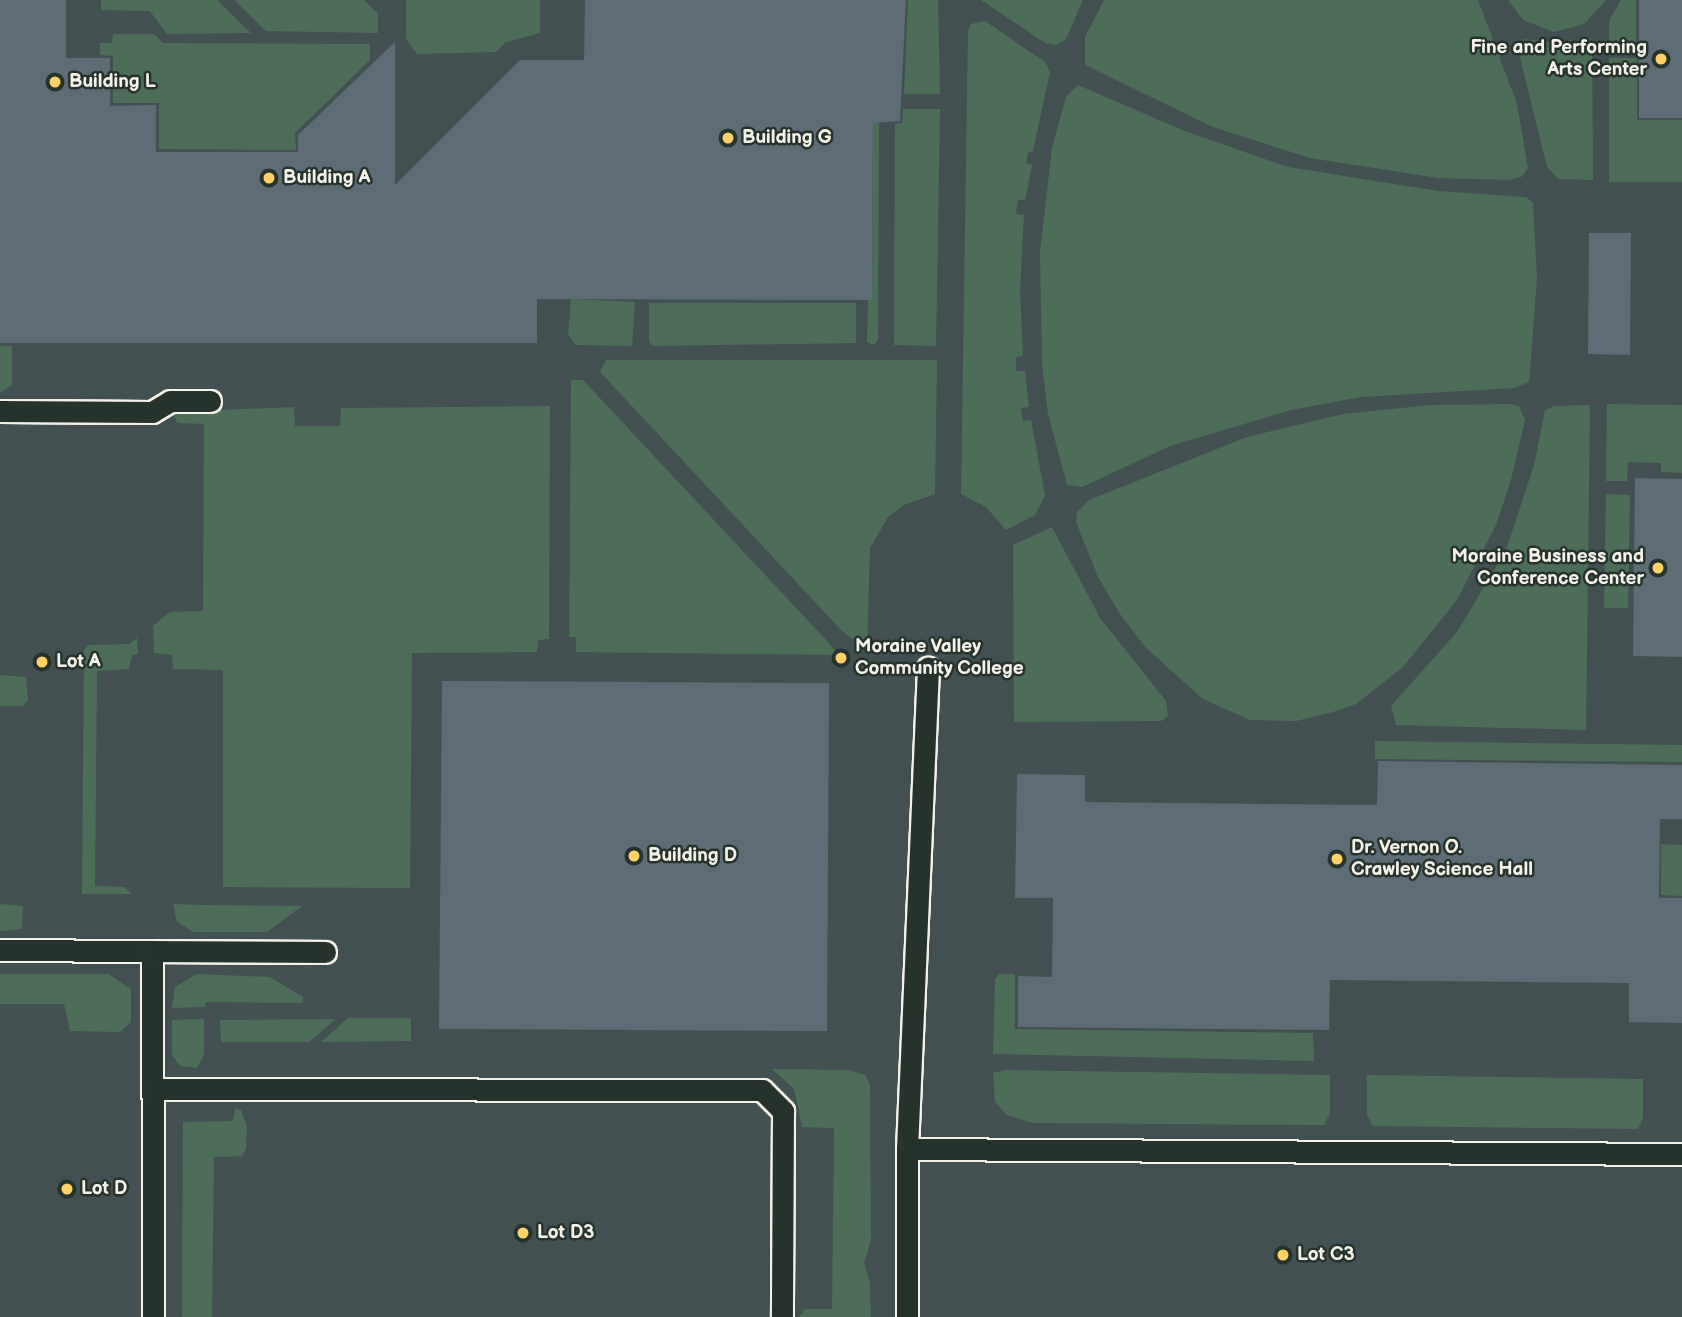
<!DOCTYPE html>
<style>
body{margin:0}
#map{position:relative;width:1682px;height:1317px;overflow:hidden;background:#364443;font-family:"Balsamiq Sans",sans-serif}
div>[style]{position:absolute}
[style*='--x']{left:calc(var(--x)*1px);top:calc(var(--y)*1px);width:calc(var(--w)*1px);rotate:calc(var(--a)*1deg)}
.built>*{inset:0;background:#425052}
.green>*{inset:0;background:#4c6e59}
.building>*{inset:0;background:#5d6c75}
.roads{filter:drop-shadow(2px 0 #f4f1e8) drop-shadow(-2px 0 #f4f1e8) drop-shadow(0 2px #f4f1e8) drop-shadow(0 -2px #f4f1e8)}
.lane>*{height:21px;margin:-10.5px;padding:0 10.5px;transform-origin:10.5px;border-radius:10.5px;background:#26332d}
.dots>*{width:19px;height:19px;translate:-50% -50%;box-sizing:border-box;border:4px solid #26332d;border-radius:50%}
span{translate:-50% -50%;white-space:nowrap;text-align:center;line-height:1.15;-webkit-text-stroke:5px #26332d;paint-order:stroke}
.poi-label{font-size:19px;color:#f4f1e8;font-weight:700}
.right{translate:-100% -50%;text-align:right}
.left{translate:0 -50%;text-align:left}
</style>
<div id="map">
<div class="built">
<div style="clip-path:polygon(0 0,1682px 0,1682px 1317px,0 1317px)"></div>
</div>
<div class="green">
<div style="clip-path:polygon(101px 0,217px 0,251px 33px,167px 34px,150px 11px,101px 10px)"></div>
<div style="clip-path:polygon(234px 0,364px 0,378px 14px,378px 33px,266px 31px)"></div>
<div style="clip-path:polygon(406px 0,540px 0,540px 33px,506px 42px,496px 52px,417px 54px,406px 39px)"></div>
<div style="clip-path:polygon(908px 0,938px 0,940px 94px,904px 94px)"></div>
<div style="clip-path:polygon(981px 0,1083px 0,1066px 39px,1056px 45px,1045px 43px)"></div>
<div style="clip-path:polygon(1104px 0,1478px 0,1517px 104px,1528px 168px,1521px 177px,1509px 180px,1438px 178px,1310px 158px,1213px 127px,1085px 65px,1085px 37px)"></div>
<div style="clip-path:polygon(1508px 0,1606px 0,1584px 24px,1554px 32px,1523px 20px)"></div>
<div style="clip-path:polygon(1621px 0,1636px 0,1636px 51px,1609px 51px,1609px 21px)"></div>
<div style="clip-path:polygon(985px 21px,1045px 62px,1050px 72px,1033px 151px,1028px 152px,1026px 163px,1032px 165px,1025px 200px,1018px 200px,1016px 214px,1024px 215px,1020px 292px,1023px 356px,1016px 357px,1016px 371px,1025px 371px,1029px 407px,1021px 408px,1023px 421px,1031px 420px,1045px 495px,1035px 515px,1006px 530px,986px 507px,961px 494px,968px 31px,971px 24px)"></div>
<div style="clip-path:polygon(113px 34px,154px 34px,163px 43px,370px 44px,370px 60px,295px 133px,296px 150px,159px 149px,159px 103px,113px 103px,113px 56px,100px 55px,100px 43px,112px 43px)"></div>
<div style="clip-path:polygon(1589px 38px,1592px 40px,1593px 180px,1558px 179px,1547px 167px,1517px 45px,1524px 39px,1563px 44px)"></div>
<div style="clip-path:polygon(1609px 58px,1637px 58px,1637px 120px,1682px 120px,1682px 182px,1609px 182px)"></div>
<div style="clip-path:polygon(1078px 85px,1182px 130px,1288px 167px,1438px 191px,1526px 197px,1533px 203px,1537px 279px,1529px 382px,1514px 388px,1361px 397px,1291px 410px,1170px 446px,1082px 487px,1067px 485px,1048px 414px,1042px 364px,1040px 252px,1052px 148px,1066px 97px)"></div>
<div style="clip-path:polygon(903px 109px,940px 109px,936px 346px,894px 345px,895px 124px,902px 123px)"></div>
<div style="clip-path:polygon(873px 122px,879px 122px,878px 339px,874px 345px,867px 342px,868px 300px,872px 300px)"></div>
<div style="clip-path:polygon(571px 299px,635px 302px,632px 346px,576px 345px,568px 334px)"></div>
<div style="clip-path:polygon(649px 303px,856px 303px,856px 343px,654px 346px,649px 342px)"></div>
<div style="clip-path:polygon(0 346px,12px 346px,12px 385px,0 393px)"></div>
<div style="clip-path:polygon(606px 360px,937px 360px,935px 494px,904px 505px,888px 517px,870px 548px,867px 649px,842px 631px,600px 372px)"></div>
<div style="clip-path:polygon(571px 380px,583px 380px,840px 655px,576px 652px,576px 637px,569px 637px)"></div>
<div style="clip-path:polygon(1510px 404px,1519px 406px,1525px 420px,1511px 480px,1496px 525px,1457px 600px,1403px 667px,1356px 704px,1333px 712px,1296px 721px,1250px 720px,1203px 699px,1146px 648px,1120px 614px,1098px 577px,1076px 522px,1077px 512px,1089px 500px,1247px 437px,1343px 414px,1430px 405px)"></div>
<div style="clip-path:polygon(1607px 404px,1682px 405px,1682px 473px,1661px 472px,1661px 463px,1628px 462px,1627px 481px,1606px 481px)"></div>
<div style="clip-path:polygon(1590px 405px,1586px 730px,1396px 725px,1391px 706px,1457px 632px,1506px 550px,1534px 465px,1545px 410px,1554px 406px)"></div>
<div style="clip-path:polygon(550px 406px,549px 639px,538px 640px,537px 652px,412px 653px,410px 888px,223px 887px,223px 670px,173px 669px,172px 655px,154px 653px,153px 626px,170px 612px,203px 611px,204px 424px,177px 423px,173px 412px,294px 407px,295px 426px,340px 426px,341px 408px)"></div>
<div style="clip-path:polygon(1606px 494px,1630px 495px,1628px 608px,1604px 608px)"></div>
<div style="clip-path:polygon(1052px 527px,1100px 618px,1166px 701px,1168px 716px,1161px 721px,1014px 722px,1013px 545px)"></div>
<div style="clip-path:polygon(137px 638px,138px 654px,132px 655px,129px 669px,97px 671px,95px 886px,125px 887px,132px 894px,82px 894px,84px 650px,88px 645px,129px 644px)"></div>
<div style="clip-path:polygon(0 675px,26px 677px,28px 700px,23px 706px,0 706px)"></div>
<div style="clip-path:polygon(1375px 741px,1682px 745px,1682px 762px,1375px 759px)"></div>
<div style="clip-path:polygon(1661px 844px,1682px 845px,1682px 896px,1661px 895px)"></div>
<div style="clip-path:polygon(0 904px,23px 906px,22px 929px,0 931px)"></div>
<div style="clip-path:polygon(173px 904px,203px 905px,302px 906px,267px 932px,194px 932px,177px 922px)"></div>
<div style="clip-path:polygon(0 974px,108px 974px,131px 989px,131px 1022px,120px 1032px,70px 1031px,64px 1004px,0 1004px)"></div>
<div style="clip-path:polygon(197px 974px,270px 977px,303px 997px,302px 1003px,206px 1002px,205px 1007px,172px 1008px,175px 987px)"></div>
<div style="clip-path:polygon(999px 974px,1015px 974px,1015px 1029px,1313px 1033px,1314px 1061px,993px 1054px,995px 979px)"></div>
<div style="clip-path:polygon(348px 1018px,411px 1018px,411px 1041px,321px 1042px)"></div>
<div style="clip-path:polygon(204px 1019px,204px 1055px,197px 1068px,180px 1066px,172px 1055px,172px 1020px)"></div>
<div style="clip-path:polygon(336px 1019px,309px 1042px,221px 1042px,220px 1020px)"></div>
<div style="clip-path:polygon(772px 1069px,849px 1070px,865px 1075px,870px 1084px,871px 1240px,864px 1263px,870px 1283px,871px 1317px,799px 1317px,805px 1309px,832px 1309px,834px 1128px,802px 1127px,794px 1089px)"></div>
<div style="clip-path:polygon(1005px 1070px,1330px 1075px,1330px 1113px,1324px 1125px,1033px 1123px,1007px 1115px,995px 1102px,993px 1073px)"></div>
<div style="clip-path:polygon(1367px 1075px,1643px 1079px,1643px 1118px,1638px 1129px,1373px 1126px,1367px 1114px)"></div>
<div style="clip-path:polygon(235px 1108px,241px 1110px,247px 1127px,246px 1149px,242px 1156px,214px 1157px,212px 1317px,182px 1317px,183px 1122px,233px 1121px)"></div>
</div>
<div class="building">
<div style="clip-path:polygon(0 0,66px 0,66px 58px,110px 58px,110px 106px,156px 105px,156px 152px,298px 152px,298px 135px,395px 42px,395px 185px,520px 60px,584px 60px,585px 0,906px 0,900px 121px,873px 123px,872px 300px,537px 299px,537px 343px,0 343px)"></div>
<div style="clip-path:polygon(1639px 0,1682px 0,1682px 118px,1639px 118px)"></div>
<div style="clip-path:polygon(1589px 233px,1631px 233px,1630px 355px,1588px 354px)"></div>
<div style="clip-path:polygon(1635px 478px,1682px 479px,1682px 657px,1633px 656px)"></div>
<div style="clip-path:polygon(442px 681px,829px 683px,827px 1031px,439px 1029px)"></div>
<div style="clip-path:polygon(1378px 761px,1682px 765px,1682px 819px,1660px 819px,1659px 898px,1682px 898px,1682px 1023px,1629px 1022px,1629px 983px,1330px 980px,1329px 1030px,1018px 1027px,1018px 976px,1052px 977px,1053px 898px,1015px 898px,1017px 774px,1085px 775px,1085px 802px,1377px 805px)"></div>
</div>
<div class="roads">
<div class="lane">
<div style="--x:0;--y:411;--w:152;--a:0.4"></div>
<div style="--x:152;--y:412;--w:21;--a:-31"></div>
<div style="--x:170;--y:401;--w:40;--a:0"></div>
<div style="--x:0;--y:950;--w:152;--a:0.4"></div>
<div style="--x:152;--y:951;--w:366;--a:89.8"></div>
<div style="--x:152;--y:951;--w:173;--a:0.3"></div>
<div style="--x:153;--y:1089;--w:609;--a:0.09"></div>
<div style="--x:762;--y:1090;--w:30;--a:45"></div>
<div style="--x:783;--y:1111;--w:206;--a:90.3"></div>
<div style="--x:907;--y:1149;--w:775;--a:0.37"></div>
<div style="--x:907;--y:1317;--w:168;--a:-90"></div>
<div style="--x:907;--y:1149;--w:482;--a:-87.5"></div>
</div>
</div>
<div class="dots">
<div style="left:1661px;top:59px;background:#ffd166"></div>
<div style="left:55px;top:82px;background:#ffd166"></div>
<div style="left:728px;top:138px;background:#ffd166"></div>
<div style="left:269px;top:178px;background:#ffd166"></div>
<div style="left:1658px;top:568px;background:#ffd166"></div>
<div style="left:841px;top:658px;background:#ffd166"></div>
<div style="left:42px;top:662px;background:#ffd166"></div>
<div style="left:634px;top:856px;background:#ffd166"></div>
<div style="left:1337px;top:859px;background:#ffd166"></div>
<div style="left:67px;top:1189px;background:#ffd166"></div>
<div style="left:523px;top:1233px;background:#ffd166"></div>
<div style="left:1283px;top:1255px;background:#ffd166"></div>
</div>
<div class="poi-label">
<span class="right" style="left:1647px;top:59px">Fine and Performing<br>Arts Center</span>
<span class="left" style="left:69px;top:82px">Building L</span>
<span class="left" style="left:742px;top:138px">Building G</span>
<span class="left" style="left:283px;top:178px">Building A</span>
<span class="right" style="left:1644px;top:568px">Moraine Business and<br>Conference Center</span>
<span class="left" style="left:855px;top:658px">Moraine Valley<br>Community College</span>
<span class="left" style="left:56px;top:662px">Lot A</span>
<span class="left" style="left:1351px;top:859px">Dr. Vernon O.<br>Crawley Science Hall</span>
<span class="left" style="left:648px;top:856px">Building D</span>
<span class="left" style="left:81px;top:1189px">Lot D</span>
<span class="left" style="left:537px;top:1233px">Lot D3</span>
<span class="left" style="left:1297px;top:1255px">Lot C3</span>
</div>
</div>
